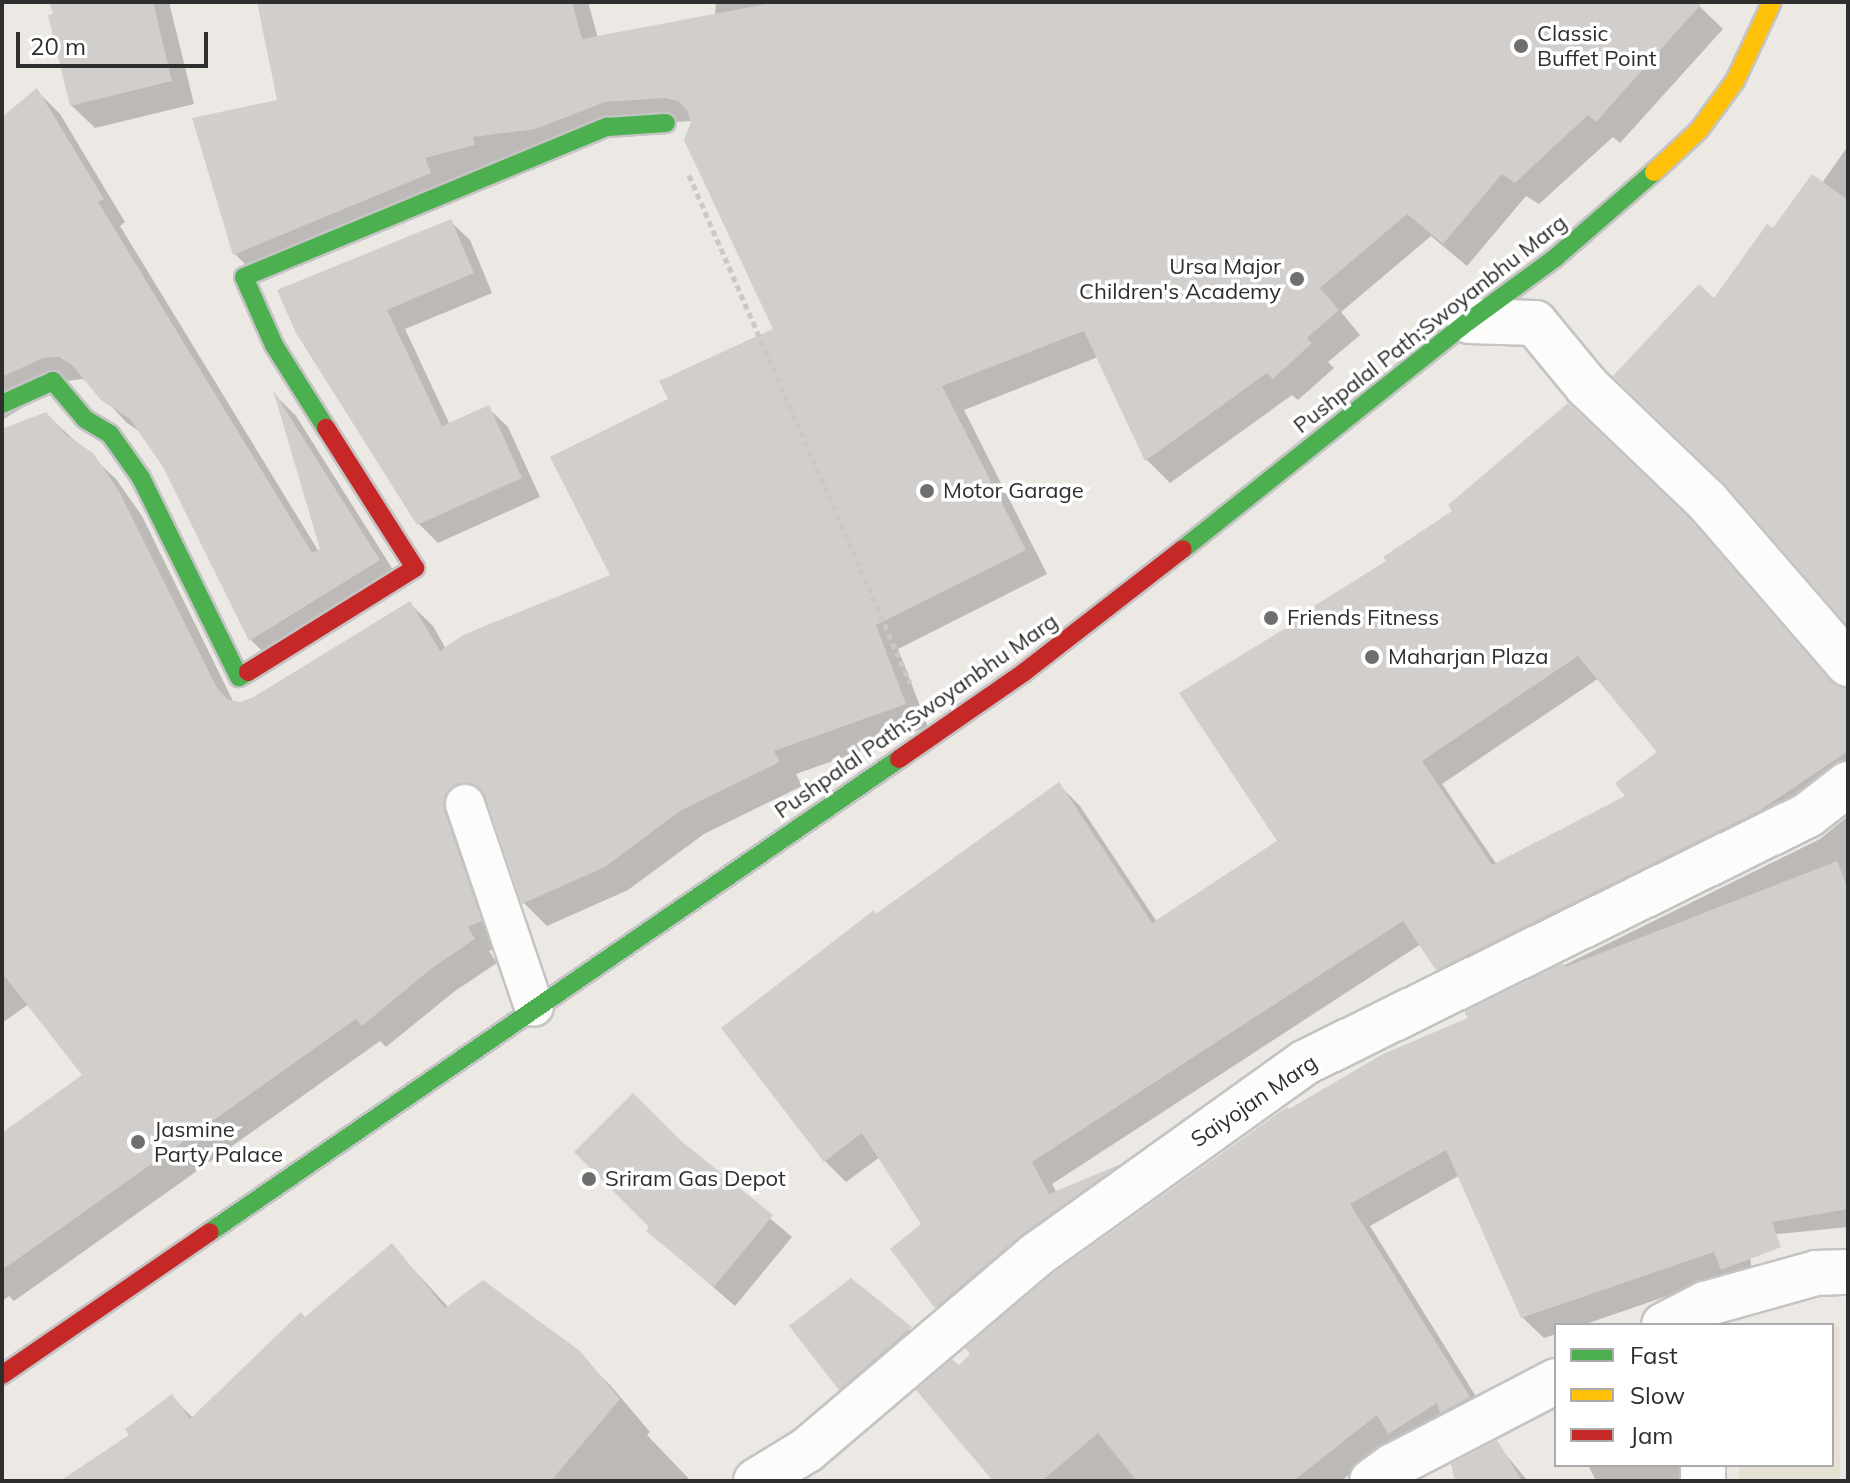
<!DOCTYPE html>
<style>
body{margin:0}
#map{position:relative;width:1850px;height:1483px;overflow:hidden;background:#ece8e4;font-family:Mulish,sans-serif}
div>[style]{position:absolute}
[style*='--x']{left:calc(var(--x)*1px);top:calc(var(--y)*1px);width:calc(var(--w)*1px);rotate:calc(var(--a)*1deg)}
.education>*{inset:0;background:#e6e0d3}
.shadow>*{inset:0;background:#0003}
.building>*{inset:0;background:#d1cecb}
.path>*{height:5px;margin-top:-2.5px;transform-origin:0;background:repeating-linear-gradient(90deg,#c9c9c8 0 6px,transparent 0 10px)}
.roads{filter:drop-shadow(2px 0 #c5c4c5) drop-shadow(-2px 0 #c5c4c5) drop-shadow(0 2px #c5c4c5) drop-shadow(0 -2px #c5c4c5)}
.lane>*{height:38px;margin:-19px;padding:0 19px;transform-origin:19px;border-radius:19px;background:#fcfcfb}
.street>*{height:44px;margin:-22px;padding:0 22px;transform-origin:22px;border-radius:22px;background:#fcfcfb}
.fast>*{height:18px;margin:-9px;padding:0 9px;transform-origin:9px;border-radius:9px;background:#4caf50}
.slow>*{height:18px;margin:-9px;padding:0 9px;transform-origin:9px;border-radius:9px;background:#ffc107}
.jam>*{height:18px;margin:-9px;padding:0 9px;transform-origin:9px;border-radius:9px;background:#c62828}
.dots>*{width:22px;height:22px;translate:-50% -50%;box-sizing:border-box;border:4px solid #fff;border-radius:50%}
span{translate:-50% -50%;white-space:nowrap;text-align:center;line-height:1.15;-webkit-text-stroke:7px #fff;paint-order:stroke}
.poi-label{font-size:22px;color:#2e2e2e}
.left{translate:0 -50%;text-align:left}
.right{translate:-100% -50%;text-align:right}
.street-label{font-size:22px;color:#2e2e2e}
.frame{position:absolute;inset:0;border:4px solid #2e2e2e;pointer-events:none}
.legend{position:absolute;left:1554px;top:1323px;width:280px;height:144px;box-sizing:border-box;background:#fff;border:2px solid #ababab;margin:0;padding:10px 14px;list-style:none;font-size:24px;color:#2e2e2e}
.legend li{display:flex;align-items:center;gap:16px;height:40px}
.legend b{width:40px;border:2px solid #ababab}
.scale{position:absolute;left:16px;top:32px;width:192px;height:36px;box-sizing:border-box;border:4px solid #2e2e2e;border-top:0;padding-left:10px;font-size:24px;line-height:28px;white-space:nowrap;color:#2e2e2e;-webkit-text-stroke:6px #fff;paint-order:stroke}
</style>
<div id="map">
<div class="education">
<div style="clip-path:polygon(1832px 1326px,1839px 1326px,1840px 1481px,1739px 1481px,1739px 1465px,1832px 1465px)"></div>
</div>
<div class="shadow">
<div style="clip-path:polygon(51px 2px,169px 2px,194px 104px,95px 128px,71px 105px)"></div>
<div style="clip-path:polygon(271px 2px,588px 2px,598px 38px,715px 16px,716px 2px,1695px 2px,1723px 29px,1620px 143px,1613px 137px,1539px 204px,1526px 196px,1467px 266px,1431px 236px,1341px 312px,1360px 335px,1328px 362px,1334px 368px,1298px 400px,1292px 395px,1170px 483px,1147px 460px,1098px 357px,964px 410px,1047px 574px,898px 649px,928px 727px,796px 774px,802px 786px,704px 834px,628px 890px,547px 926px,524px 903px,491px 805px,481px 806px,504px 945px,489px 951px,497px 963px,455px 991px,386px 1047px,380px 1041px,14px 1301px,9px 1296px,2px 1301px,2px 1134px,85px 1075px,29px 1004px,2px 1023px,2px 431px,46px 414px,116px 479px,142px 516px,234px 703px,238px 704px,253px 700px,409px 603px,433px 626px,446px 649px,612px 576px,671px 400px,775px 330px,693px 121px,690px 121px,629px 125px,258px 277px,235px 254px,279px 102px)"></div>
<div style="clip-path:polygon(37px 91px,60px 114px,125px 222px,120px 226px,319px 552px,323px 550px,277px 397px,296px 416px,402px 584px,274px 663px,251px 640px,165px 466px,142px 433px,127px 423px,90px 384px,82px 379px,67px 381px,2px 420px,2px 119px)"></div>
<div style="clip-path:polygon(1848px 146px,1848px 623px,1715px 301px,1773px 231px,1822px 183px)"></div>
<div style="clip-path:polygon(450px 221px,470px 240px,492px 293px,405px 329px,450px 425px,488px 408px,508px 427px,540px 497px,438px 543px,419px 524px,298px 332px)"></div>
<div style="clip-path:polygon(evenodd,1687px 520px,1847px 700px,1848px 790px,1459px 990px,1438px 969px,1421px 944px,1052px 1184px,1057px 1193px,1120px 1166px,1140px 1186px,958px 1328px,937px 1307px,892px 1249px,923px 1225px,880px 1157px,846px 1182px,825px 1161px,877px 916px,1059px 785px,1080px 806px,1157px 922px,1279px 841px,1687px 520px,1599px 678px,1660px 753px,1628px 797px,1497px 865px,1442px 784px,1599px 678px)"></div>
<div style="clip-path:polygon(1848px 816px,1848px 1227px,1749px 1237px,1751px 1267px,1583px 1325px,1556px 1325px,1556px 1334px,1544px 1338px,1522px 1317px,1460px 1175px,1370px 1226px,1490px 1419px,1411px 1454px,1396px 1439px,1341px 1481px,996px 1481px,959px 1368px,1289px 1111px,1471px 1019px,1467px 1013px,1820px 839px)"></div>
<div style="clip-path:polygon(680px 1142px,792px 1237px,735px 1306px,649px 1231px)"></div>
<div style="clip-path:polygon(392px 1246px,449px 1308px,578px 1353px,611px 1386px,650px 1432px,647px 1435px,691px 1481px,64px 1481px,132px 1436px,172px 1397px,193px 1418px)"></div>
<div style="clip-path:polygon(851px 1281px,931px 1349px,861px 1409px,841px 1388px)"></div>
<div style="clip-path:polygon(1496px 1443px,1528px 1481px,1457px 1481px)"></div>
<div style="clip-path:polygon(1588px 1465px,1689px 1465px,1692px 1481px,1596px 1481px)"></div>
</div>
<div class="building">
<div style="clip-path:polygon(49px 2px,153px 2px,172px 81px,70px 106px,48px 15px,53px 14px)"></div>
<div style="clip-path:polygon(257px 2px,572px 2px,582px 39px,777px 2px,1703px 2px,1596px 122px,1588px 115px,1515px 183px,1502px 174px,1443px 244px,1407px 214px,1320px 288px,1339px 310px,1307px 338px,1312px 343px,1273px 379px,1267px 373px,1145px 461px,1084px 331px,942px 386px,1026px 550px,876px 625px,906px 704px,774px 751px,780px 762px,680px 811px,605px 867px,522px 904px,485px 796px,470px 783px,457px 784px,448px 790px,444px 810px,482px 921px,468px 927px,475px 939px,432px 968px,362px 1026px,356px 1019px,2px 1270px,2px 1133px,82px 1075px,2px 973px,2px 429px,46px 412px,66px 435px,93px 453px,119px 491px,217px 688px,227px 699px,240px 702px,252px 698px,410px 601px,440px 651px,463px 635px,610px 575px,550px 457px,668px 399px,659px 381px,773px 329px,684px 140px,691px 122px,687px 110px,678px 101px,665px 98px,605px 102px,536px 129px,473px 137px,475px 145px,425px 158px,431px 173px,233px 255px,192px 118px,277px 100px)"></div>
<div style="clip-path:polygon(37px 88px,104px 199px,98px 202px,312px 553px,320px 549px,273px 390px,380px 560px,249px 641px,163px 467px,130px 419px,101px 400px,72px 365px,59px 357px,43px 358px,2px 377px,2px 117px)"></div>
<div style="clip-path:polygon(1812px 174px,1848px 200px,1848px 626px,1726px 485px,1613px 376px,1699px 284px,1714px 298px,1767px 224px,1773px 228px)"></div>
<div style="clip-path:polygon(451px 219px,474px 273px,387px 310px,442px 426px,489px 405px,522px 478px,417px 525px,296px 333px,277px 290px)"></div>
<div style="clip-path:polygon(evenodd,1568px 403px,1689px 518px,1829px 680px,1848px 688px,1848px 751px,1759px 811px,1436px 970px,1403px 921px,1032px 1162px,1049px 1194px,1121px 1164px,1021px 1235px,935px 1308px,890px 1249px,921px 1224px,862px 1133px,824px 1162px,721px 1028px,874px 910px,876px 914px,1059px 782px,1152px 923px,1277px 841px,1179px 693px,1286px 628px,1284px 625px,1386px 561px,1383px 557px,1452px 511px,1448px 505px,1568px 403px,1578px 656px,1657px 752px,1615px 783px,1625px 796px,1492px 865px,1422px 761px,1578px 656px)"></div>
<div style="clip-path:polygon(1837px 861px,1848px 889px,1848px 1209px,1772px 1222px,1781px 1247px,1721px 1270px,1714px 1252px,1521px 1318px,1446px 1150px,1350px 1204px,1470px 1397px,1440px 1413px,1437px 1403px,1388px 1434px,1377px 1415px,1293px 1481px,1137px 1481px,1098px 1433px,1042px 1481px,993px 1481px,916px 1390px,952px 1359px,959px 1365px,970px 1354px,965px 1348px,1051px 1275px,1287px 1107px,1289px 1109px,1383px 1054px,1468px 1018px,1464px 1012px,1563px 963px,1565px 967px)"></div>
<div style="clip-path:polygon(633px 1093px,681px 1141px,773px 1215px,714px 1287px,646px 1231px,649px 1227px,574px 1152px)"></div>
<div style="clip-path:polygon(392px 1243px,445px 1308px,483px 1280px,580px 1351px,620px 1399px,551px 1481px,60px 1481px,129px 1435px,125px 1429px,172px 1394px,190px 1419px,301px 1312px,305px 1317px)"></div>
<div style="clip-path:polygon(851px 1278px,912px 1327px,839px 1390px,789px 1326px)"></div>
<div style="clip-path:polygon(1497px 1440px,1522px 1481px,1455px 1481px,1451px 1464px)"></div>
</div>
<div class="path">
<div style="--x:689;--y:175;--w:554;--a:66.49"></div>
</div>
<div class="roads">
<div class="lane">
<div style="--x:465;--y:804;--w:214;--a:71.2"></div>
</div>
<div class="street">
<div style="--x:1469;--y:321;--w:66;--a:1.7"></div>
<div style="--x:1535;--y:323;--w:82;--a:50.5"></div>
<div style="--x:1587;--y:386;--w:166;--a:43.8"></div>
<div style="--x:1707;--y:501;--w:216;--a:49.1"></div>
<div style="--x:1664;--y:1325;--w:46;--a:-27.1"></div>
<div style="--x:1705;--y:1304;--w:115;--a:-15.6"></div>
<div style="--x:1816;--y:1273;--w:32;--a:-2"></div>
<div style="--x:756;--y:1481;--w:60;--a:-31.3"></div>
<div style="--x:807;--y:1450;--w:301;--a:-40.4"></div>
<div style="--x:1036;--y:1255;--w:332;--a:-35.6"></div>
<div style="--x:1306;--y:1062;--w:559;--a:-26.2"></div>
<div style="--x:1808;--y:815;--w:51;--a:-37.8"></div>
<div style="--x:1372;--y:1481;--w:26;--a:-36"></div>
<div style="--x:1393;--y:1466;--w:184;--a:-27.5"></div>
<div style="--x:1703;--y:1481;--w:16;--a:-90"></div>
</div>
<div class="fast">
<div style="--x:2;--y:404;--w:56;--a:-24.3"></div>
<div style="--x:53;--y:381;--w:50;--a:49.9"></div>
<div style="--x:85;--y:419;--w:29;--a:31"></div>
<div style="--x:110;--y:434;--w:54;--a:54.8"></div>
<div style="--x:141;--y:478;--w:222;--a:63.8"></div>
<div style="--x:239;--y:677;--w:10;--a:-29"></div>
<div style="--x:326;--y:428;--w:98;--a:-122.1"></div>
<div style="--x:274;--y:345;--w:74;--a:-113.8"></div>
<div style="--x:244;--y:277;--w:393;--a:-22.5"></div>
<div style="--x:607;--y:127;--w:59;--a:-3.9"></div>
<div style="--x:1183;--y:549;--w:366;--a:-38.6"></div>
<div style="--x:1469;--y:321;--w:107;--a:-36.2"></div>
<div style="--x:1555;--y:258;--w:131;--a:-41"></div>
<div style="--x:210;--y:1232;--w:836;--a:-34.47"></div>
</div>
<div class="slow">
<div style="--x:1654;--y:172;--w:62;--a:-43"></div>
<div style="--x:1699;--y:130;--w:61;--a:-53.7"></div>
<div style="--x:1735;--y:81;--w:87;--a:-64.9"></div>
</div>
<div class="jam">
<div style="--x:248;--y:672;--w:197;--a:-31.9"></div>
<div style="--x:415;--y:568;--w:166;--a:-122.4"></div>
<div style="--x:899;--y:759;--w:151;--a:-34.7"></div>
<div style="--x:1023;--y:673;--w:202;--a:-37.8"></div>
<div style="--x:2;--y:1375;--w:252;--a:-34.5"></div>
</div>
</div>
<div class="dots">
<div style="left:1521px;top:46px;background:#706f6e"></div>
<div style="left:1297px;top:279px;background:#706f6e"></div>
<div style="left:927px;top:491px;background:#706f6e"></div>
<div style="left:1271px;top:618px;background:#706f6e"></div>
<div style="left:1372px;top:657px;background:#706f6e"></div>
<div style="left:138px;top:1142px;background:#706f6e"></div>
<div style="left:589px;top:1179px;background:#706f6e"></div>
</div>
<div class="poi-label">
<span class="left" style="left:1537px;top:46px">Classic<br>Buffet Point</span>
<span class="right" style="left:1281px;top:279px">Ursa Major<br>Children's Academy</span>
<span class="left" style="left:943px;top:491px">Motor Garage</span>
<span class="left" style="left:1287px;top:618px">Friends Fitness</span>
<span class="left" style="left:1388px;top:657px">Maharjan Plaza</span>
<span class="left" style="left:154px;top:1142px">Jasmine<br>Party Palace</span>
<span class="left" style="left:605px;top:1179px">Sriram Gas Depot</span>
</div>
<div class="street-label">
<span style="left:1430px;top:324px;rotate:-38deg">Pushpalal Path;Swoyanbhu Marg</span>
<span style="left:916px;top:716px;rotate:-35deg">Pushpalal Path;Swoyanbhu Marg</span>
<span style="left:1254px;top:1101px;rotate:-34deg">Saiyojan Marg</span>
</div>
<div class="frame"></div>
<ul class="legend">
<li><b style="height:10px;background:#4caf50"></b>Fast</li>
<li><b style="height:10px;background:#ffc107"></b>Slow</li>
<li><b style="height:10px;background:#c62828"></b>Jam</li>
</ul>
<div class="scale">20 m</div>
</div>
